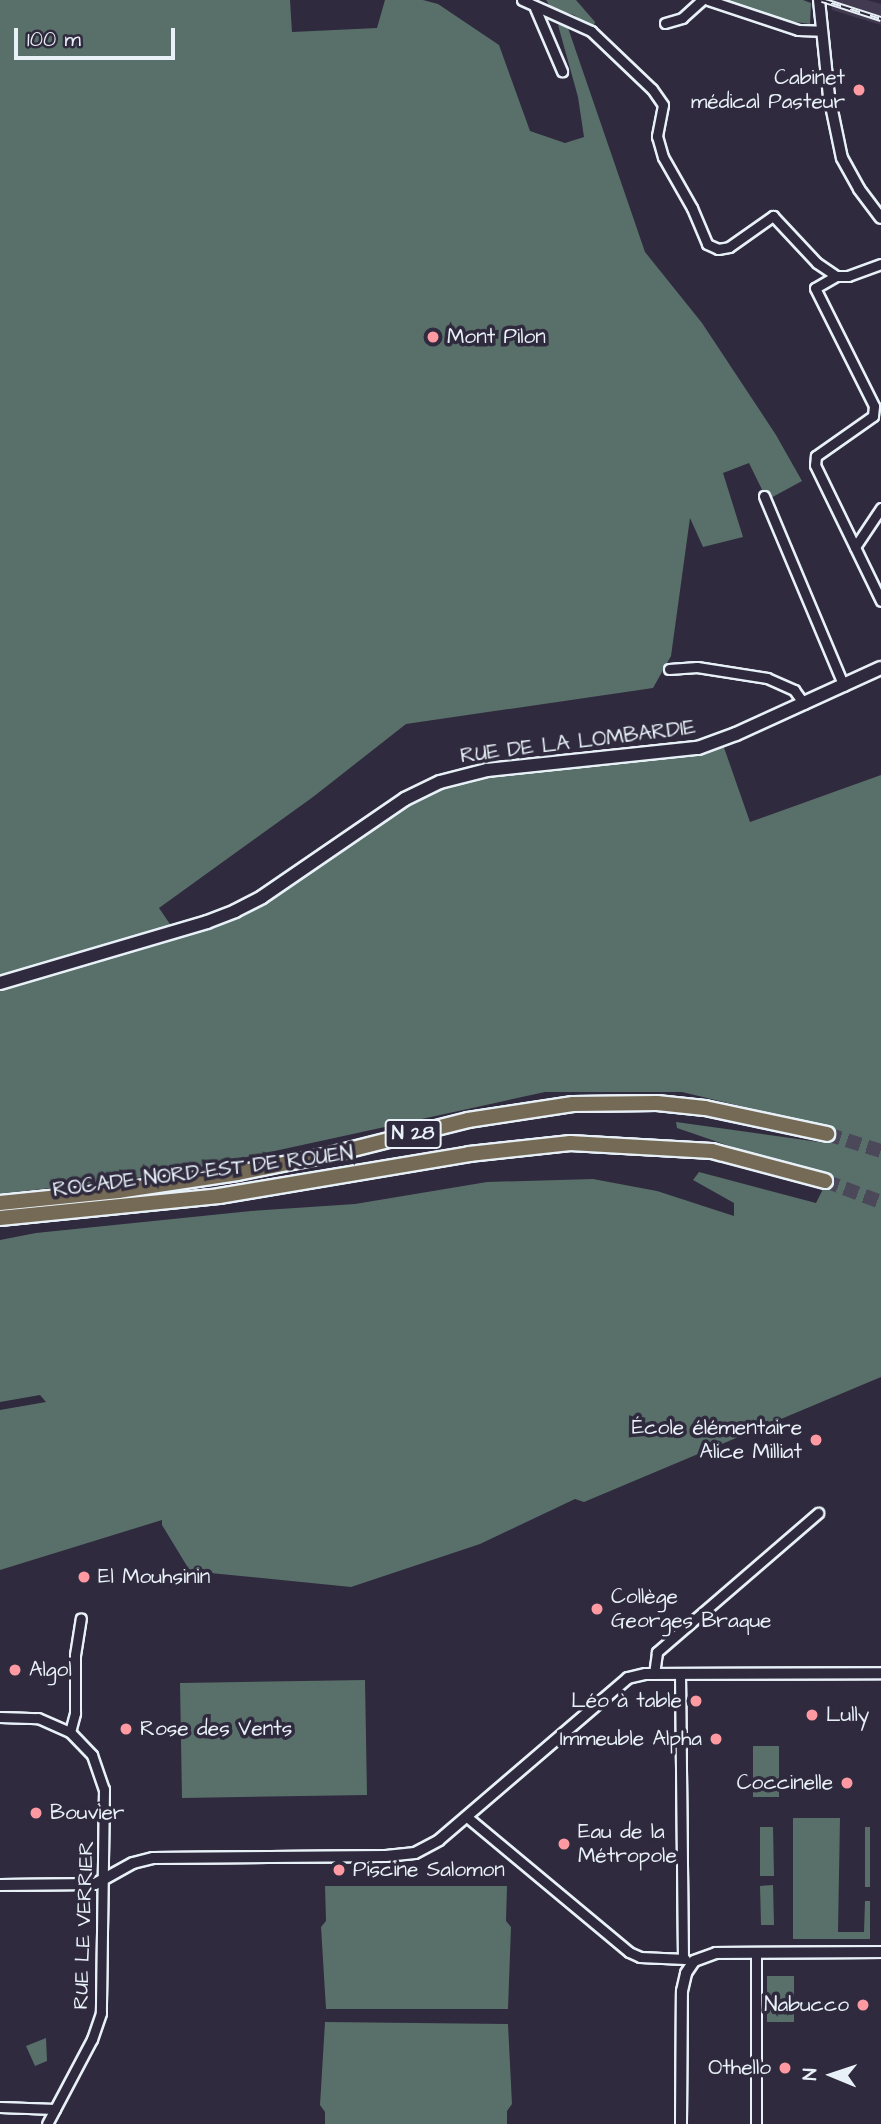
<!DOCTYPE html>
<meta charset="utf-8">
<style>
body{margin:0}
#map{position:relative;width:881px;height:2124px;overflow:hidden;background:#2f2a3d;font-family:"Architects Daughter",sans-serif}
div>[style]{position:absolute}
[style*='--x']{left:calc(var(--x)*1px);top:calc(var(--y)*1px);width:calc(var(--w)*1px);rotate:calc(var(--a)*1deg)}
.built>*{inset:0;background:#423a50}
.green>*{inset:0;background:#596f6a}
.trunk-tunnel>*{height:14px;margin-top:-7px;transform-origin:0;background:repeating-linear-gradient(90deg,#4b4859 0 14px,transparent 0 21px)}
.roads{filter:drop-shadow(2px 0 #e8f1f8) drop-shadow(-2px 0 #e8f1f8) drop-shadow(0 2px #e8f1f8) drop-shadow(0 -2px #e8f1f8)}
.minor>*{height:9px;margin:-4.5px;padding:0 4.5px;transform-origin:4.5px;border-radius:4.5px;background:#2f2a3d}
.tertiary>*{height:10px;margin:-5px;padding:0 5px;transform-origin:5px;border-radius:5px;background:#2f2a3d}
.secondary>*{height:12px;margin:-6px;padding:0 6px;transform-origin:6px;border-radius:6px;background:#2f2a3d}
.trunk>*{height:14px;margin:-7px;padding:0 7px;transform-origin:7px;border-radius:7px;background:#756a55}
.rail>*{height:6px;margin-top:-3px;transform-origin:0;background:repeating-linear-gradient(90deg,#2f2a3d 0 10px,#e8f1f8 0 20px);box-sizing:border-box;border-block:2px solid #e8f1f8}
.dots>*{width:19px;height:19px;translate:-50% -50%;box-sizing:border-box;border:4px solid #2f2a3d;border-radius:50%}
span{translate:-50% -50%;white-space:nowrap;text-align:center;line-height:1.15;-webkit-text-stroke:7px #2f2a3d;paint-order:stroke}
.shield-label span{padding:2px 5px;background:#2f2a3d;border:2px solid;border-radius:5px;-webkit-text-stroke-width:0}
.shield-label{font-size:19px;color:#e8f1f8;font-weight:700}
.poi-label{font-size:21px;color:#e8f1f8}
.right{translate:-100% -50%;text-align:right}
.left{translate:0 -50%;text-align:left}
.street-label{font-size:21px;color:#e8f1f8}
.north{position:absolute;left:797px;top:2040px;width:70px;height:70px;-webkit-text-stroke:5px #2f2a3d;paint-order:stroke;rotate:272deg;font-size:19px;font-weight:700;line-height:28px;text-align:center;color:#e8f1f8}
.north::after{content:'';display:block;margin:auto;width:24px;height:32px;background:#e8f1f8;clip-path:polygon(50% 0,100% 100%,50% 72%,0 100%)}
.scale{position:absolute;left:14px;top:28px;width:161px;height:32px;box-sizing:border-box;border:4px solid #e8f1f8;border-top:0;padding-left:9px;font-size:21px;line-height:24px;white-space:nowrap;color:#e8f1f8;-webkit-text-stroke:5px #2f2a3d;paint-order:stroke}
</style>
<div id="map">
<div class="built">
<div style="clip-path:polygon(831px 0,867px 0,881px 4px,881px 25px,832px 10px)"></div>
</div>
<div class="green">
<div style="clip-path:polygon(0 0,290px 0,292px 32px,377px 28px,385px 0,423px 0,438px 4px,499px 45px,530px 131px,565px 143px,584px 137px,578px 97px,558px 25px,567px 25px,645px 252px,702px 323px,776px 435px,802px 481px,767px 500px,749px 463px,723px 473px,743px 537px,703px 547px,690px 518px,671px 656px,653px 688px,406px 724px,313px 797px,159px 908px,174px 930px,244px 904px,377px 811px,423px 785px,721px 739px,750px 822px,881px 775px,881px 1377px,584px 1502px,575px 1499px,480px 1544px,351px 1587px,190px 1571px,162px 1525px,162px 1520px,0 1570px,0 1410px,46px 1402px,40px 1395px,0 1402px,0 1240px,36px 1233px,251px 1211px,355px 1204px,487px 1182px,593px 1179px,657px 1191px,734px 1216px,734px 1203px,693px 1180px,699px 1172px,816px 1203px,830px 1175px,744px 1151px,677px 1128px,676px 1122px,826px 1143px,828px 1127px,682px 1092px,545px 1092px,169px 1174px,0 1194px)"></div>
<div style="clip-path:polygon(546px 0,576px 0,595px 22px,593px 29px,574px 15px,551px 8px)"></div>
<div style="clip-path:polygon(723px 0,803px 0,811px 3px,810px 24px,789px 21px)"></div>
<div style="clip-path:polygon(365px 1680px,367px 1795px,182px 1798px,180px 1683px)"></div>
<div style="clip-path:polygon(753px 1746px,779px 1746px,779px 1797px,753px 1797px)"></div>
<div style="clip-path:polygon(793px 1818px,840px 1818px,838px 1932px,864px 1932px,865px 1901px,870px 1901px,870px 1939px,793px 1939px)"></div>
<div style="clip-path:polygon(760px 1827px,773px 1827px,774px 1876px,760px 1876px)"></div>
<div style="clip-path:polygon(865px 1827px,870px 1827px,870px 1887px,865px 1887px)"></div>
<div style="clip-path:polygon(773px 1885px,774px 1925px,761px 1925px,760px 1886px)"></div>
<div style="clip-path:polygon(325px 1886px,507px 1886px,506px 1921px,511px 1927px,508px 2009px,326px 2009px,321px 1927px,326px 1921px)"></div>
<div style="clip-path:polygon(767px 1976px,794px 1976px,794px 2022px,767px 2022px)"></div>
<div style="clip-path:polygon(325px 2022px,508px 2024px,512px 2104px,507px 2111px,507px 2124px,325px 2124px,325px 2112px,320px 2105px)"></div>
<div style="clip-path:polygon(46px 2038px,47px 2061px,35px 2066px,26px 2046px)"></div>
</div>
<div class="trunk-tunnel">
<div style="--x:827;--y:1134;--w:57;--a:17.5"></div>
<div style="--x:825;--y:1181;--w:60;--a:20.6"></div>
</div>
<div class="roads">
<div class="minor">
<div style="--x:522;--y:0;--w:76;--a:24.2"></div>
<div style="--x:591;--y:31;--w:84;--a:43.6"></div>
<div style="--x:652;--y:89;--w:19;--a:55"></div>
<div style="--x:663;--y:105;--w:32;--a:101"></div>
<div style="--x:657;--y:136;--w:22;--a:74"></div>
<div style="--x:663;--y:157;--w:59;--a:60.4"></div>
<div style="--x:692;--y:208;--w:39;--a:67"></div>
<div style="--x:707;--y:244;--w:12;--a:24"></div>
<div style="--x:718;--y:249;--w:11;--a:-10"></div>
<div style="--x:729;--y:247;--w:54;--a:-35.2"></div>
<div style="--x:773;--y:216;--w:64;--a:46.9"></div>
<div style="--x:817;--y:263;--w:23;--a:34"></div>
<div style="--x:836;--y:276;--w:12;--a:0"></div>
<div style="--x:848;--y:276;--w:35;--a:-20"></div>
<div style="--x:708;--y:0;--w:95;--a:18.4"></div>
<div style="--x:798;--y:30;--w:24;--a:2"></div>
<div style="--x:535;--y:8;--w:69;--a:66.8"></div>
<div style="--x:665;--y:23;--w:18;--a:-16"></div>
<div style="--x:682;--y:18;--w:27;--a:-42"></div>
<div style="--x:836;--y:276;--w:24;--a:150"></div>
<div style="--x:815;--y:288;--w:132;--a:63.4"></div>
<div style="--x:874;--y:406;--w:10;--a:96"></div>
<div style="--x:873;--y:416;--w:70;--a:144.9"></div>
<div style="--x:816;--y:456;--w:9;--a:96"></div>
<div style="--x:815;--y:465;--w:151;--a:64.1"></div>
<div style="--x:764;--y:496;--w:206;--a:67.2"></div>
<div style="--x:855;--y:547;--w:47;--a:-56.3"></div>
<div style="--x:669;--y:669;--w:28;--a:-4"></div>
<div style="--x:697;--y:667;--w:71;--a:8.9"></div>
<div style="--x:767;--y:678;--w:30;--a:24"></div>
<div style="--x:794;--y:690;--w:17;--a:54"></div>
<div style="--x:680;--y:1673;--w:285;--a:89.4"></div>
<div style="--x:654;--y:1674;--w:22;--a:-82"></div>
<div style="--x:657;--y:1652;--w:213;--a:-40.8"></div>
<div style="--x:0;--y:1717;--w:38;--a:2"></div>
<div style="--x:38;--y:1718;--w:35;--a:24"></div>
<div style="--x:70;--y:1732;--w:32;--a:46"></div>
<div style="--x:92;--y:1755;--w:36;--a:71"></div>
<div style="--x:104;--y:1789;--w:224;--a:90.8"></div>
<div style="--x:101;--y:2013;--w:28;--a:109"></div>
<div style="--x:92;--y:2039;--w:96;--a:117.9"></div>
<div style="--x:70;--y:1732;--w:20;--a:-75"></div>
<div style="--x:75;--y:1713;--w:58;--a:-90"></div>
<div style="--x:75;--y:1655;--w:37;--a:-81"></div>
<div style="--x:467;--y:1817;--w:211;--a:39.8"></div>
<div style="--x:629;--y:1952;--w:12;--a:24"></div>
<div style="--x:640;--y:1957;--w:45;--a:2.5"></div>
<div style="--x:756;--y:1952;--w:172;--a:90"></div>
<div style="--x:0;--y:2107;--w:55;--a:2.1"></div>
</div>
<div class="tertiary">
<div style="--x:819;--y:0;--w:97;--a:84.1"></div>
<div style="--x:829;--y:96;--w:63;--a:78.2"></div>
<div style="--x:842;--y:158;--w:35;--a:61"></div>
<div style="--x:859;--y:189;--w:36;--a:53"></div>
<div style="--x:0;--y:1885;--w:95;--a:-0.6"></div>
<div style="--x:95;--y:1884;--w:43;--a:-28.9"></div>
<div style="--x:133;--y:1863;--w:21;--a:-14"></div>
<div style="--x:153;--y:1858;--w:233;--a:-0.5"></div>
<div style="--x:386;--y:1856;--w:29;--a:-6"></div>
<div style="--x:415;--y:1853;--w:27;--a:-28"></div>
<div style="--x:439;--y:1840;--w:249;--a:-40.6"></div>
<div style="--x:628;--y:1678;--w:18;--a:-13"></div>
<div style="--x:646;--y:1674;--w:235;--a:-0.2"></div>
<div style="--x:681;--y:2124;--w:133;--a:-89.6"></div>
<div style="--x:682;--y:1991;--w:18;--a:-77"></div>
<div style="--x:686;--y:1973;--w:14;--a:-56"></div>
<div style="--x:694;--y:1961;--w:23;--a:-20"></div>
<div style="--x:716;--y:1953;--w:165;--a:-0.3"></div>
</div>
<div class="secondary">
<div style="--x:0;--y:983;--w:216;--a:-16.4"></div>
<div style="--x:207;--y:922;--w:30;--a:-21"></div>
<div style="--x:235;--y:911;--w:30;--a:-27"></div>
<div style="--x:262;--y:897;--w:173;--a:-34.4"></div>
<div style="--x:405;--y:799;--w:39;--a:-26"></div>
<div style="--x:440;--y:782;--w:49;--a:-14.3"></div>
<div style="--x:487;--y:770;--w:212;--a:-6"></div>
<div style="--x:698;--y:748;--w:40;--a:-20.2"></div>
<div style="--x:736;--y:734;--w:159;--a:-24.5"></div>
</div>
<div class="trunk">
<div style="--x:0;--y:1203;--w:119;--a:-5.8"></div>
<div style="--x:118;--y:1191;--w:121;--a:-8.5"></div>
<div style="--x:238;--y:1173;--w:97;--a:-11.3"></div>
<div style="--x:333;--y:1154;--w:139;--a:-14.1"></div>
<div style="--x:468;--y:1120;--w:106;--a:-8.7"></div>
<div style="--x:573;--y:1104;--w:84;--a:-0.7"></div>
<div style="--x:657;--y:1103;--w:48;--a:5.9"></div>
<div style="--x:705;--y:1108;--w:125;--a:12"></div>
<div style="--x:0;--y:1218;--w:220;--a:-5.7"></div>
<div style="--x:219;--y:1196;--w:254;--a:-9.5"></div>
<div style="--x:469;--y:1154;--w:102;--a:-6.2"></div>
<div style="--x:570;--y:1143;--w:142;--a:3.2"></div>
<div style="--x:712;--y:1151;--w:117;--a:14.9"></div>
</div>
</div>
<div class="rail">
<div style="--x:822;--y:0;--w:62;--a:17.9"></div>
</div>
<div class="dots">
<div style="left:859px;top:90px;background:#ff9aa2"></div>
<div style="left:433px;top:337px;background:#ff9aa2"></div>
<div style="left:816px;top:1440px;background:#ff9aa2"></div>
<div style="left:84px;top:1577px;background:#ff9aa2"></div>
<div style="left:597px;top:1609px;background:#ff9aa2"></div>
<div style="left:15px;top:1670px;background:#ff9aa2"></div>
<div style="left:696px;top:1701px;background:#ff9aa2"></div>
<div style="left:812px;top:1715px;background:#ff9aa2"></div>
<div style="left:126px;top:1729px;background:#ff9aa2"></div>
<div style="left:716px;top:1739px;background:#ff9aa2"></div>
<div style="left:847px;top:1783px;background:#ff9aa2"></div>
<div style="left:36px;top:1813px;background:#ff9aa2"></div>
<div style="left:564px;top:1844px;background:#ff9aa2"></div>
<div style="left:339px;top:1870px;background:#ff9aa2"></div>
<div style="left:863px;top:2005px;background:#ff9aa2"></div>
<div style="left:785px;top:2068px;background:#ff9aa2"></div>
</div>
<div class="shield-label">
<span style="left:413px;top:1134px">N 28</span>
</div>
<div class="poi-label">
<span class="right" style="left:845px;top:90px">Cabinet<br>médical Pasteur</span>
<span class="left" style="left:447px;top:337px">Mont Pilon</span>
<span class="right" style="left:802px;top:1440px">École élémentaire<br>Alice Milliat</span>
<span class="left" style="left:98px;top:1577px">El Mouhsinin</span>
<span class="left" style="left:611px;top:1609px">Collège<br>Georges Braque</span>
<span class="left" style="left:29px;top:1670px">Algol</span>
<span class="right" style="left:682px;top:1701px">Léo à table</span>
<span class="left" style="left:826px;top:1715px">Lully</span>
<span class="left" style="left:140px;top:1729px">Rose des Vents</span>
<span class="right" style="left:702px;top:1739px">Immeuble Alpha</span>
<span class="right" style="left:833px;top:1783px">Coccinelle</span>
<span class="left" style="left:50px;top:1813px">Bouvier</span>
<span class="left" style="left:578px;top:1844px">Eau de la<br>Métropole</span>
<span class="left" style="left:353px;top:1870px">Piscine Salomon</span>
<span class="right" style="left:849px;top:2005px">Nabucco</span>
<span class="right" style="left:771px;top:2068px">Othello</span>
</div>
<div class="street-label">
<span style="left:578px;top:742px;rotate:-7deg">RUE DE LA LOMBARDIE</span>
<span style="left:203px;top:1172px;rotate:-7deg">ROCADE NORD-EST DE ROUEN</span>
<span style="left:84px;top:1925px;rotate:-88deg">RUE LE VERRIER</span>
</div>
<div class="north">N</div>
<div class="scale">100 m</div>
</div>
